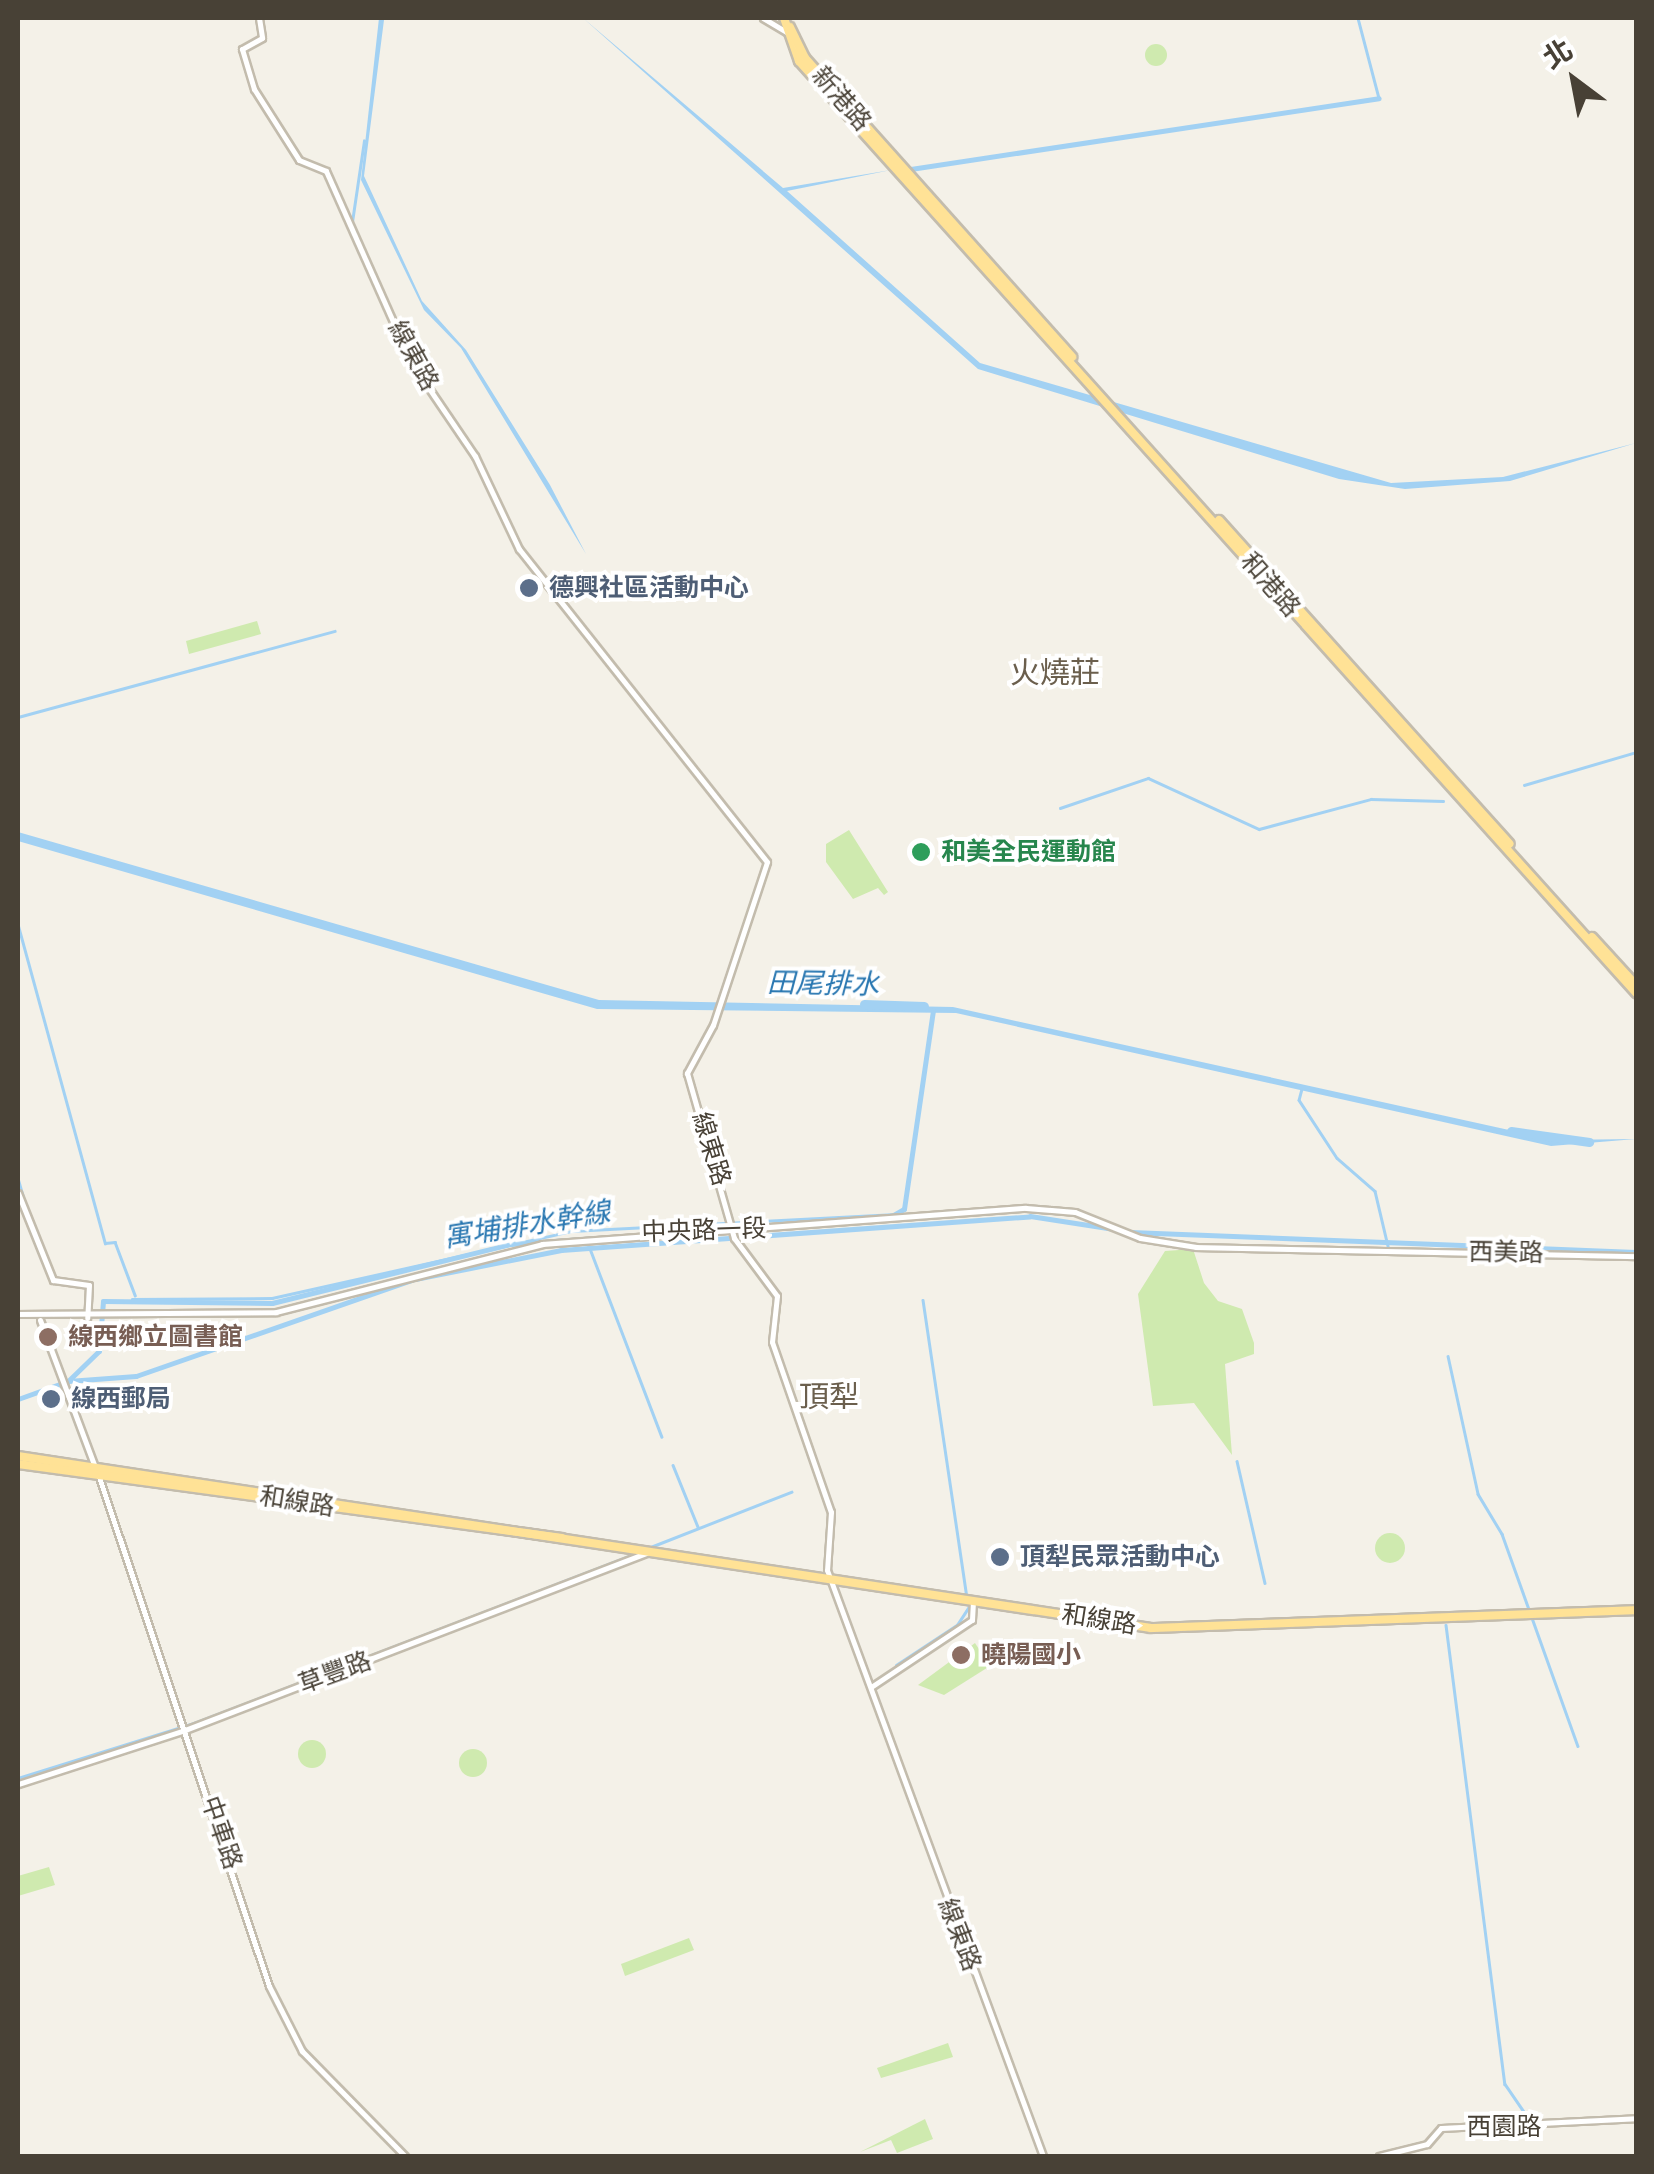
<!DOCTYPE html>
<meta charset="utf-8">
<style>
body{margin:0}
#map{position:relative;width:1654px;height:2174px;overflow:hidden;background:#f4f1e8;font-family:Signika,"Noto Sans TC",sans-serif}
div>[style]{position:absolute}
[style*='--x']{left:calc(var(--x)*1px);top:calc(var(--y)*1px);width:calc(var(--w)*1px);rotate:calc(var(--a)*1deg)}
.green>*{inset:0;background:#cfeaaf}
.round{border-radius:50%}
.water>*{inset:0;background:#a2d1f3}
.stream>*{height:2.5px;margin:-1.25px;padding:0 1.25px;transform-origin:1.25px;border-radius:1.25px;background:#a2d1f3}
.canal>*{height:5px;margin:-2.5px;padding:0 2.5px;transform-origin:2.5px;border-radius:2.5px;background:#a2d1f3}
.river>*{height:9px;margin:-4.5px;padding:0 4.5px;transform-origin:4.5px;border-radius:4.5px;background:#a2d1f3}
.roads{filter:drop-shadow(2px 0 #c3bcad) drop-shadow(-2px 0 #c3bcad) drop-shadow(0 2px #c3bcad) drop-shadow(0 -2px #c3bcad)}
.minor>*{height:5px;margin:-2.5px;padding:0 2.5px;transform-origin:2.5px;border-radius:2.5px;background:#fff}
.major>*{height:8px;margin:-4px;padding:0 4px;transform-origin:4px;border-radius:4px;background:#ffe296}
.dots>*{width:28px;height:28px;translate:-50% -50%;box-sizing:border-box;border:5px solid #fff;border-radius:50%}
span{translate:-50% -50%;white-space:nowrap;text-align:center;line-height:1.15;-webkit-text-stroke:8px #fff;paint-order:stroke}
.street-label{font-size:25px;color:#484136}
.service-label{font-size:25px;color:#4e5e75;font-weight:700}
.left{translate:0 -50%;text-align:left}
.leisure-label{font-size:25px;color:#27864d;font-weight:700}
.education-label{font-size:25px;color:#785e54;font-weight:700}
.water-label{font-size:28px;color:#2977b1;font-style:italic}
.quarter-label{font-size:30px;color:#6b5f4d}
.frame{position:absolute;inset:0;border:20px solid #484136;pointer-events:none}
.north{position:absolute;left:1524px;top:30px;width:100px;height:100px;-webkit-text-stroke:8px #fff;paint-order:stroke;rotate:328deg;font-size:28px;font-weight:700;line-height:40px;text-align:center;color:#484136}
.north::after{content:'';display:block;margin:auto;width:35px;height:45px;background:#484136;clip-path:polygon(50% 0,100% 100%,50% 72%,0 100%)}
</style>
<div id="map">
<div class="green">
<div class="round" style="left:1145px;top:44px;width:22px;height:22px"></div>
<div style="clip-path:polygon(257px 621px,261px 634px,189px 654px,186px 641px)"></div>
<div style="clip-path:polygon(849px 830px,888px 892px,884px 895px,878px 888px,853px 899px,826px 862px,826px 844px)"></div>
<div style="clip-path:polygon(1193px 1249px,1204px 1283px,1218px 1301px,1242px 1309px,1254px 1343px,1254px 1354px,1225px 1364px,1232px 1455px,1194px 1403px,1153px 1406px,1138px 1294px,1165px 1251px)"></div>
<div class="round" style="left:1375px;top:1533px;width:30px;height:30px"></div>
<div style="clip-path:polygon(975px 1643px,990px 1666px,944px 1695px,918px 1685px)"></div>
<div class="round" style="left:298px;top:1740px;width:28px;height:28px"></div>
<div class="round" style="left:459px;top:1749px;width:28px;height:28px"></div>
<div style="clip-path:polygon(49px 1867px,55px 1885px,18px 1896px,18px 1876px)"></div>
<div style="clip-path:polygon(689px 1938px,694px 1950px,625px 1976px,621px 1964px)"></div>
<div style="clip-path:polygon(948px 2043px,953px 2057px,881px 2078px,877px 2068px)"></div>
<div style="clip-path:polygon(925px 2119px,933px 2139px,897px 2153px,891px 2140px,860px 2152px)"></div>
</div>
<div class="water">
<div style="clip-path:polygon(379px 18px,393px 18px,384px 20px,364px 176px,422px 301px,466px 350px,550px 485px,586px 554px,461px 348px,424px 310px,361px 180px)"></div>
<div style="clip-path:polygon(583px 18px,783px 188px,891px 170px,787px 191px,980px 363px,1391px 483px,1503px 477px,1636px 443px,1510px 481px,1405px 489px,1339px 479px,978px 369px)"></div>
<div style="clip-path:polygon(18px 832px,599px 1000px,953px 1007px,1554px 1140px,1636px 1139px,1551px 1146px,956px 1013px,597px 1009px,18px 841px)"></div>
</div>
<div class="stream">
<div style="--x:1358;--y:18;--w:83;--a:75.3"></div>
<div style="--x:352;--y:222;--w:82;--a:-81.6"></div>
<div style="--x:18;--y:717;--w:328;--a:-15.2"></div>
<div style="--x:1524;--y:785;--w:117;--a:-16.4"></div>
<div style="--x:1060;--y:808;--w:93;--a:-18.8"></div>
<div style="--x:1148;--y:778;--w:122;--a:24.7"></div>
<div style="--x:1259;--y:829;--w:116;--a:-15"></div>
<div style="--x:1371;--y:799;--w:72;--a:1.6"></div>
<div style="--x:18;--y:924;--w:331;--a:74.7"></div>
<div style="--x:105;--y:1243;--w:10;--a:-6"></div>
<div style="--x:115;--y:1242;--w:57;--a:69.3"></div>
<div style="--x:1302;--y:1089;--w:11;--a:105"></div>
<div style="--x:1299;--y:1100;--w:69;--a:56.8"></div>
<div style="--x:1337;--y:1158;--w:50;--a:41"></div>
<div style="--x:1375;--y:1191;--w:57;--a:76.7"></div>
<div style="--x:18;--y:1178;--w:36;--a:74"></div>
<div style="--x:589;--y:1246;--w:204;--a:69.1"></div>
<div style="--x:132;--y:1299;--w:140;--a:-0.4"></div>
<div style="--x:272;--y:1298;--w:306;--a:-12.6"></div>
<div style="--x:571;--y:1231;--w:321;--a:-3"></div>
<div style="--x:923;--y:1300;--w:301;--a:81.6"></div>
<div style="--x:1448;--y:1356;--w:141;--a:77.7"></div>
<div style="--x:1478;--y:1494;--w:47;--a:59"></div>
<div style="--x:1502;--y:1534;--w:225;--a:70.3"></div>
<div style="--x:1237;--y:1461;--w:125;--a:77.1"></div>
<div style="--x:673;--y:1465;--w:67;--a:68"></div>
<div style="--x:648;--y:1548;--w:154;--a:-21.4"></div>
<div style="--x:1446;--y:1625;--w:463;--a:82.7"></div>
<div style="--x:1505;--y:2084;--w:42;--a:55.6"></div>
<div style="--x:896;--y:1665;--w:73;--a:-33.3"></div>
<div style="--x:957;--y:1625;--w:24;--a:-57"></div>
<div style="--x:18;--y:1778;--w:184;--a:-17.4"></div>
<div style="--x:194;--y:1723;--w:474;--a:-21"></div>
</div>
<div class="canal">
<div style="--x:904;--y:170;--w:480;--a:-8.6"></div>
<div style="--x:890;--y:1217;--w:16;--a:-30"></div>
<div style="--x:904;--y:1209;--w:201;--a:-81.7"></div>
<div style="--x:805;--y:1222;--w:39;--a:-4"></div>
<div style="--x:1130;--y:1232;--w:506;--a:2.26"></div>
<div style="--x:68;--y:1381;--w:68;--a:-4.2"></div>
<div style="--x:136;--y:1376;--w:295;--a:-19.2"></div>
<div style="--x:415;--y:1279;--w:149;--a:-11.2"></div>
<div style="--x:561;--y:1250;--w:470;--a:-4.1"></div>
<div style="--x:1030;--y:1216;--w:85;--a:8.8"></div>
<div style="--x:18;--y:1399;--w:53;--a:-19.8"></div>
<div style="--x:68;--y:1381;--w:43;--a:-44.1"></div>
<div style="--x:99;--y:1351;--w:50;--a:-85.4"></div>
<div style="--x:103;--y:1301;--w:169;--a:0.7"></div>
<div style="--x:272;--y:1303;--w:246;--a:-13.9"></div>
<div style="--x:511;--y:1244;--w:184;--a:-4"></div>
</div>
<div class="river">
<div style="--x:864;--y:1004;--w:60;--a:1.9"></div>
<div style="--x:1511;--y:1131;--w:79;--a:8"></div>
</div>
<div class="roads">
<div class="minor">
<div style="--x:259;--y:18;--w:20;--a:81"></div>
<div style="--x:262;--y:38;--w:23;--a:151"></div>
<div style="--x:242;--y:49;--w:42;--a:73.3"></div>
<div style="--x:254;--y:89;--w:84;--a:57.6"></div>
<div style="--x:299;--y:160;--w:29;--a:22"></div>
<div style="--x:326;--y:171;--w:209;--a:66"></div>
<div style="--x:411;--y:362;--w:114;--a:55.8"></div>
<div style="--x:475;--y:456;--w:103;--a:64.7"></div>
<div style="--x:519;--y:549;--w:399;--a:51.6"></div>
<div style="--x:767;--y:862;--w:172;--a:108.3"></div>
<div style="--x:713;--y:1025;--w:55;--a:118.4"></div>
<div style="--x:687;--y:1073;--w:172;--a:74.1"></div>
<div style="--x:734;--y:1238;--w:72;--a:53.4"></div>
<div style="--x:777;--y:1296;--w:46;--a:96.2"></div>
<div style="--x:772;--y:1342;--w:180;--a:70.9"></div>
<div style="--x:831;--y:1512;--w:58;--a:93.9"></div>
<div style="--x:827;--y:1570;--w:625;--a:69.77"></div>
<div style="--x:763;--y:18;--w:29;--a:31"></div>
<div style="--x:18;--y:1193;--w:94;--a:68.1"></div>
<div style="--x:53;--y:1280;--w:36;--a:8"></div>
<div style="--x:89;--y:1285;--w:33;--a:93"></div>
<div style="--x:18;--y:1314;--w:258;--a:-0.4"></div>
<div style="--x:276;--y:1312;--w:275;--a:-14.3"></div>
<div style="--x:542;--y:1244;--w:485;--a:-4.3"></div>
<div style="--x:1026;--y:1208;--w:49;--a:4.7"></div>
<div style="--x:1075;--y:1212;--w:70;--a:21.8"></div>
<div style="--x:1140;--y:1238;--w:57;--a:9.1"></div>
<div style="--x:1196;--y:1247;--w:440;--a:1.2"></div>
<div style="--x:40;--y:1320;--w:157;--a:69.5"></div>
<div style="--x:99;--y:1477;--w:537;--a:71.53"></div>
<div style="--x:269;--y:1986;--w:73;--a:63.1"></div>
<div style="--x:302;--y:2051;--w:147;--a:45.6"></div>
<div style="--x:871;--y:1687;--w:121;--a:-33.6"></div>
<div style="--x:972;--y:1620;--w:19;--a:-87"></div>
<div style="--x:18;--y:1784;--w:176;--a:-17.9"></div>
<div style="--x:185;--y:1730;--w:496;--a:-21"></div>
<div style="--x:1379;--y:2156;--w:49;--a:-14"></div>
<div style="--x:1427;--y:2144;--w:21;--a:-49"></div>
<div style="--x:1441;--y:2128;--w:195;--a:-2.9"></div>
</div>
<div class="major">
<div style="--x:784;--y:18;--w:46;--a:70.8"></div>
<div style="--x:799;--y:61;--w:1253;--a:48.07"></div>
<div style="--x:790;--y:27;--w:34;--a:64"></div>
<div style="--x:805;--y:58;--w:401;--a:48.2"></div>
<div style="--x:1219;--y:520;--w:435;--a:48.1"></div>
<div style="--x:1592;--y:937;--w:65;--a:47.5"></div>
<div style="--x:18;--y:1456;--w:1146;--a:8.63"></div>
<div style="--x:1151;--y:1628;--w:485;--a:-2.1"></div>
<div style="--x:18;--y:1464;--w:549;--a:7.75"></div>
</div>
</div>
<div class="dots">
<div style="left:529px;top:588px;background:#5c6f8a"></div>
<div style="left:921px;top:852px;background:#2e9e5b"></div>
<div style="left:48px;top:1337px;background:#8d6e63"></div>
<div style="left:51px;top:1399px;background:#5c6f8a"></div>
<div style="left:1000px;top:1557px;background:#5c6f8a"></div>
<div style="left:961px;top:1655px;background:#8d6e63"></div>
</div>
<div class="street-label">
<span style="left:841px;top:99px;rotate:49deg">新港路</span>
<span style="left:413px;top:356px;rotate:61deg">線東路</span>
<span style="left:1270px;top:585px;rotate:49deg">和港路</span>
<span style="left:711px;top:1149px;rotate:73deg">線東路</span>
<span style="left:704px;top:1231px;rotate:-2deg">中央路一段</span>
<span style="left:1506px;top:1253px;rotate:1deg">西美路</span>
<span style="left:297px;top:1502px;rotate:9deg">和線路</span>
<span style="left:1099px;top:1620px;rotate:9deg">和線路</span>
<span style="left:335px;top:1673px;rotate:-20deg">草豐路</span>
<span style="left:221px;top:1833px;rotate:71deg">中車路</span>
<span style="left:959px;top:1935px;rotate:69deg">線東路</span>
<span style="left:1504px;top:2127px">西園路</span>
</div>
<div class="service-label">
<span class="left" style="left:549px;top:588px">德興社區活動中心</span>
<span class="left" style="left:71px;top:1399px">線西郵局</span>
<span class="left" style="left:1020px;top:1557px">頂犁民眾活動中心</span>
</div>
<div class="leisure-label">
<span class="left" style="left:941px;top:852px">和美全民運動館</span>
</div>
<div class="education-label">
<span class="left" style="left:68px;top:1337px">線西鄉立圖書館</span>
<span class="left" style="left:981px;top:1655px">曉陽國小</span>
</div>
<div class="water-label">
<span style="left:823px;top:984px;rotate:1deg">田尾排水</span>
<span style="left:527px;top:1225px;rotate:-9deg">寓埔排水幹線</span>
</div>
<div class="quarter-label">
<span style="left:1055px;top:674px">火燒莊</span>
<span style="left:829px;top:1398px">頂犁</span>
</div>
<div class="frame"></div>
<div class="north">北</div>
</div>
